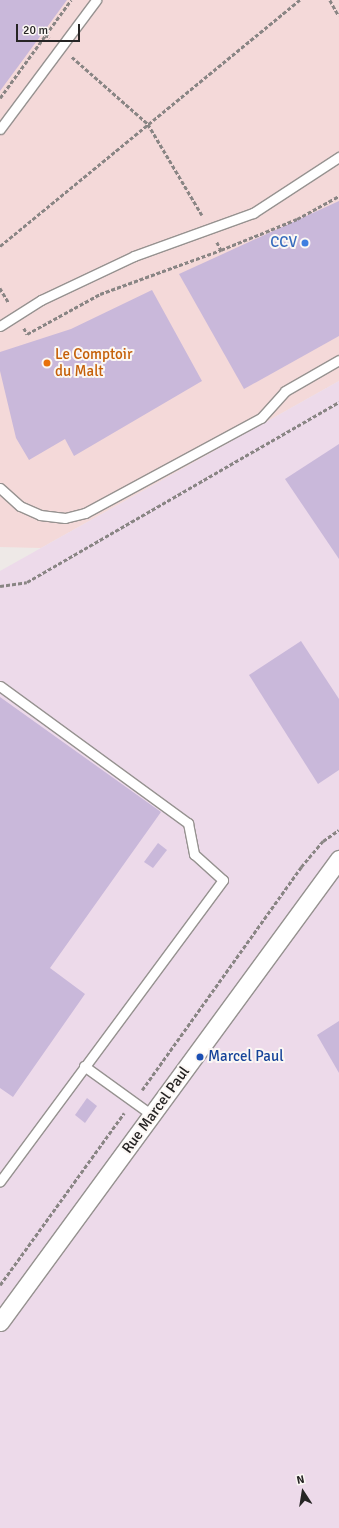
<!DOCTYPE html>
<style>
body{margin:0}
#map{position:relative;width:339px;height:1528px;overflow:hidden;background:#eee9e7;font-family:Signika,sans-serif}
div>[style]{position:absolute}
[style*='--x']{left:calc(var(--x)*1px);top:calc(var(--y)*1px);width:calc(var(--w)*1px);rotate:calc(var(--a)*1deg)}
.commercial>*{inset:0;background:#f4d9d9}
.industrial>*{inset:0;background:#eddaea}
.building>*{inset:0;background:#c9b8da}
.path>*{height:2.5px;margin-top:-1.25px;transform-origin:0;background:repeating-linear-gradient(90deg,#898584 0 4px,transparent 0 6px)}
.roads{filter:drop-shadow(1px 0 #969290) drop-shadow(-1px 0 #969290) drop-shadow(0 1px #969290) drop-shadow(0 -1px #969290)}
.service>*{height:9px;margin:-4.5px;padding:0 4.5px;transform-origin:4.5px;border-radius:4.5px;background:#fff}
.minor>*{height:17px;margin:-8.5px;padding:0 8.5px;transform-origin:8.5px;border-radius:8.5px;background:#fff}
.dots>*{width:11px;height:11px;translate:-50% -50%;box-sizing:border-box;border:2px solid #fbf7f4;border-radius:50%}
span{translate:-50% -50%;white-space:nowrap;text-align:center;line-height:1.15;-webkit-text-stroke:4px #fbf7f4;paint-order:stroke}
.shop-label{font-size:15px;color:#366cbe}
.right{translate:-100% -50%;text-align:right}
.food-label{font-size:15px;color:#c56008}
.left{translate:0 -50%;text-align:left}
.transit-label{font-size:15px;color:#164399}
.street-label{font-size:15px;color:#262424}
.north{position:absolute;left:283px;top:1472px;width:40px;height:40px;-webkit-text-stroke:3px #fbf7f4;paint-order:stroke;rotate:348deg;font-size:11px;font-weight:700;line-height:16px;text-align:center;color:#262424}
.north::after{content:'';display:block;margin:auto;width:14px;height:18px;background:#262424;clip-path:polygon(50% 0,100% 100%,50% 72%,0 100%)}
.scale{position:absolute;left:16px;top:24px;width:64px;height:18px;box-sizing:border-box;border:2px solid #262424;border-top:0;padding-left:5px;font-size:12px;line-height:14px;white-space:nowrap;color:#262424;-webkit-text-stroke:3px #fbf7f4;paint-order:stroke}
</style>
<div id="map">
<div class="commercial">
<div style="clip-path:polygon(0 0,339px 0,339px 381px,41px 548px,0 547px)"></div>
</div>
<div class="industrial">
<div style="clip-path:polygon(339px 381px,339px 1528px,0 1528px,0 571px)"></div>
</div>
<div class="building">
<div style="clip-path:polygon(0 0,67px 0,0 91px)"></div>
<div style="clip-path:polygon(339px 201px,339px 336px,244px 389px,179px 274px)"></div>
<div style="clip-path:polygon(152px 290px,202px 381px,74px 456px,65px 439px,29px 460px,16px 438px,0 371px,0 352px,71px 329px)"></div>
<div style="clip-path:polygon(339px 444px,339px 559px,285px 479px)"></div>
<div style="clip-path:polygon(301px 641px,339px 699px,339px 770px,318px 784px,249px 675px)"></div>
<div style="clip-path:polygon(0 697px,161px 812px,50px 968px,85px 994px,13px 1097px,0 1088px)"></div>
<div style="clip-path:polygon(158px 843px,167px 850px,153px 868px,144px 862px)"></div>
<div style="clip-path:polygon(339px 1021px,339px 1073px,317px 1035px)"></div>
<div style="clip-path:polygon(87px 1098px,97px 1106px,85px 1123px,75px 1115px)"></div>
</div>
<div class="path">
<div style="--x:330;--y:0;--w:18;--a:61"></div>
<div style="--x:45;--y:34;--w:6;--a:39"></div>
<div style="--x:72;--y:57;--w:101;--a:41.4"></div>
<div style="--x:148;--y:124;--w:106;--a:59.3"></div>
<div style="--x:0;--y:98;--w:121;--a:-54.1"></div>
<div style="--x:217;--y:242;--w:9;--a:63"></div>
<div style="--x:0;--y:246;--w:388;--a:-39.4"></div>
<div style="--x:0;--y:288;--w:17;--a:59"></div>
<div style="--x:24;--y:328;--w:7;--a:63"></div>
<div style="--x:27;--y:334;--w:83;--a:-28.7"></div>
<div style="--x:100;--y:294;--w:129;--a:-20"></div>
<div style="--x:221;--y:250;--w:82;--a:-22.2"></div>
<div style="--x:297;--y:219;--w:48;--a:-28.7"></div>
<div style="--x:0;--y:586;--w:27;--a:-8"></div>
<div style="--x:27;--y:582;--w:360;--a:-30"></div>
<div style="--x:142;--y:1090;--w:274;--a:-54.5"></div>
<div style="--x:301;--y:867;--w:34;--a:-50"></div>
<div style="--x:323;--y:841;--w:19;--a:-35"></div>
<div style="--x:0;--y:1285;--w:212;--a:-54.2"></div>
</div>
<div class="roads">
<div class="service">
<div style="--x:0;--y:129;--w:161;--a:-53.3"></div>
<div style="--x:0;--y:326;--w:49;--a:-32.4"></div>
<div style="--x:41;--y:300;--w:103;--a:-25.3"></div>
<div style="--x:134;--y:256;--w:127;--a:-19.9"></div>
<div style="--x:253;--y:213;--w:103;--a:-33.1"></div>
<div style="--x:0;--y:488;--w:27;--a:42"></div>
<div style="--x:20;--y:506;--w:22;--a:24"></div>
<div style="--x:40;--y:515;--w:25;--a:7"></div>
<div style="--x:65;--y:518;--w:21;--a:-14"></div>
<div style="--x:85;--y:513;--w:200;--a:-28.4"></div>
<div style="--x:261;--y:418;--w:36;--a:-48"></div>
<div style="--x:285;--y:391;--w:62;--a:-29.9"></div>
<div style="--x:0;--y:686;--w:233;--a:36.1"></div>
<div style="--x:188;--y:823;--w:32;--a:79"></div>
<div style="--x:194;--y:854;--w:39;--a:42"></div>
<div style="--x:223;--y:880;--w:375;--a:126.5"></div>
<div style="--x:84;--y:1066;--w:84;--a:35.8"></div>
</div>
<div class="minor">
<div style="--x:0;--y:1322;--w:574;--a:-53.79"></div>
</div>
</div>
<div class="dots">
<div style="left:305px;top:243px;background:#3f7fe0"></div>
<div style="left:47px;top:363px;background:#e8710a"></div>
<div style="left:200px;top:1057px;background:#1a4fb4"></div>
</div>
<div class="shop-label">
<span class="right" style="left:297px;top:243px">CCV</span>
</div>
<div class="food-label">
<span class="left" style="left:55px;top:363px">Le Comptoir<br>du Malt</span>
</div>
<div class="transit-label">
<span class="left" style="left:208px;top:1057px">Marcel Paul</span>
</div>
<div class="street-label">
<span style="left:156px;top:1110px;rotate:-54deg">Rue Marcel Paul</span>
</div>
<div class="north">N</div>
<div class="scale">20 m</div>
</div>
